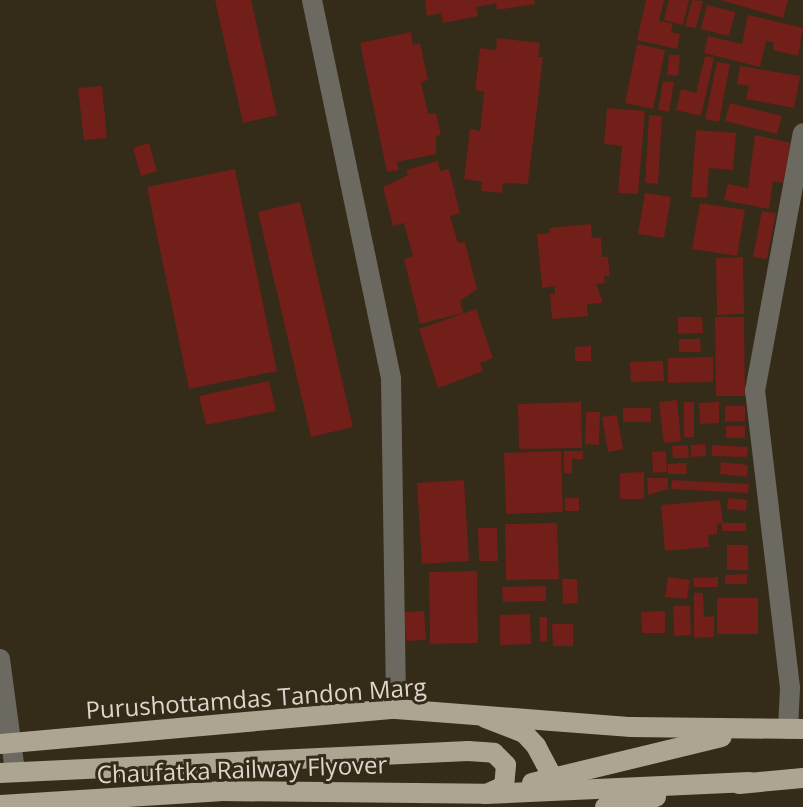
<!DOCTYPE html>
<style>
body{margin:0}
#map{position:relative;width:803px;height:807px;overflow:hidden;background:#342b19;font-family:"Open Sans",sans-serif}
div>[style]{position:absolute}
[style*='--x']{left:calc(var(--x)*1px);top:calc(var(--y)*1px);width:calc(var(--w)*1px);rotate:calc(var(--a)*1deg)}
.building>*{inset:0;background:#721e19}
.minor>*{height:20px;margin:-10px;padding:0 10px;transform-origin:10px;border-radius:10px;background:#6c6960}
.major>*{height:20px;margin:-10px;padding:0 10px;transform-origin:10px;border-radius:10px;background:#aba592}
span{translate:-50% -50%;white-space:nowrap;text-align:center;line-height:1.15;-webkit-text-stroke:6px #342b19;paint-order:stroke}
.street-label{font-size:24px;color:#dcd7cc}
</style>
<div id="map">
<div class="building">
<div style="clip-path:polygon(215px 0,251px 0,277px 115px,243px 123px)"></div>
<div style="clip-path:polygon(425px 0,534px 0,535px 4px,497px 10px,496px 3px,476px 7px,478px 16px,443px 23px,441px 13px,427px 16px)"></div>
<div style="clip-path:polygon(646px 0,664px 0,659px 21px,673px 24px,671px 32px,680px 34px,677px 49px,637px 40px)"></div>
<div style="clip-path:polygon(669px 0,689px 0,683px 25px,664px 20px)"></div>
<div style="clip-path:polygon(692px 0,703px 1px,696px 28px,685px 26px)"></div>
<div style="clip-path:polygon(720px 0,788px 0,783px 18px)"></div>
<div style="clip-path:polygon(707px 5px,735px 12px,729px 36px,701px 29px)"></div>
<div style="clip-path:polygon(748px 15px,803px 28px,798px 56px,773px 50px,774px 43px,766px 41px,760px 67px,704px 53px,708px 36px,742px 44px)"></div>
<div style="clip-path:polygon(411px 32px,413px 45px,420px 43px,428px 80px,421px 82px,428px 114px,436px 113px,441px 135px,436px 136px,436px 154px,397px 162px,399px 170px,387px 172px,360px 43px)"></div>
<div style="clip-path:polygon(497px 38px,540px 43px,538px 57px,543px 57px,528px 184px,503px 183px,502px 193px,481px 191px,482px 182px,464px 179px,470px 129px,480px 131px,484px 92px,475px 90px,480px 48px,496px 50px)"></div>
<div style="clip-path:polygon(637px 44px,665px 50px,653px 109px,625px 103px)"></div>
<div style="clip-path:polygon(669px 55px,680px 55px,678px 76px,667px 75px)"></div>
<div style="clip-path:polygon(705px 56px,714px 58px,701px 116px,676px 110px,681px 89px,696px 93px)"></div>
<div style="clip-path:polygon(717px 62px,730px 64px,719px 122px,705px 119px)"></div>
<div style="clip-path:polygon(740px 66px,800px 76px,794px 108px,746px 99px,749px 86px,737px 84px)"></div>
<div style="clip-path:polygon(663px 81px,674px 82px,669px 112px,658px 110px)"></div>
<div style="clip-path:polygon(102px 86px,107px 138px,84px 140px,78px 88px)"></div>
<div style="clip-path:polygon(730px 103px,782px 116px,777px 134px,725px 121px)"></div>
<div style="clip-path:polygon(607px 108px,645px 111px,638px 194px,618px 193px,622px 146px,604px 144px)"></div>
<div style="clip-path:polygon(649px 115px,662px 116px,658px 184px,645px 183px)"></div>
<div style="clip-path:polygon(696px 130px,736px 133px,733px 170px,709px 168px,707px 198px,691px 197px)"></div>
<div style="clip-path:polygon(755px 135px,791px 143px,783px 183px,773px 181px,769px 209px,724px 200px,728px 184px,748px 188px)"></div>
<div style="clip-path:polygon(149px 143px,157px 171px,141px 176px,133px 148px)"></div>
<div style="clip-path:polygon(438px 161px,440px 171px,449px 169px,460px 213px,450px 216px,458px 243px,465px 242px,477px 289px,460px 301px,463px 313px,420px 324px,404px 259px,413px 256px,404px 223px,393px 226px,383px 187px,408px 175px,406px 170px)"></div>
<div style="clip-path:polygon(235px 169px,277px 371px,189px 389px,147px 187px)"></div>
<div style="clip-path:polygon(645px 193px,671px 197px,664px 238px,638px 234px)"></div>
<div style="clip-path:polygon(300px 202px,353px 427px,311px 437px,258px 212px)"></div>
<div style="clip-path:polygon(700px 203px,745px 210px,737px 256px,692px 249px)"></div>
<div style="clip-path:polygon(762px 211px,776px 213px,767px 259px,753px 257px)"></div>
<div style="clip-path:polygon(591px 224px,592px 238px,601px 238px,602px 257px,608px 257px,610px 276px,604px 276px,605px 283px,596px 284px,603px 303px,587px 304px,588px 316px,552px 319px,550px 294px,555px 294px,555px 286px,542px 288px,537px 234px,550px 233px,549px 228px)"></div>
<div style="clip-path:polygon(743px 257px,744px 314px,717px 315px,716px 258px)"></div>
<div style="clip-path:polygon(476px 309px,493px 358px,480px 363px,483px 371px,438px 388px,419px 329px)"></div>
<div style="clip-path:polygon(678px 317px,702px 317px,703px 333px,678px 334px)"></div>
<div style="clip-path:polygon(715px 317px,744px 317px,745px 396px,716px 396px)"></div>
<div style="clip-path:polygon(679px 339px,700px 339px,701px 352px,679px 352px)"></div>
<div style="clip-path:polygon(591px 346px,591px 361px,575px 361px,575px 347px)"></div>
<div style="clip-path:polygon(713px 357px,713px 382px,668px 383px,668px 358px)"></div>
<div style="clip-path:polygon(663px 361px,664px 381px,631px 382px,630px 362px)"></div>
<div style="clip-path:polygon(269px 381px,276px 411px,206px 425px,199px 396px)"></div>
<div style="clip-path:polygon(677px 400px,681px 441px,664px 443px,659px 402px)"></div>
<div style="clip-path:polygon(581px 402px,582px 448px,519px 449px,518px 404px)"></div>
<div style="clip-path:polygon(684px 402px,694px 402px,694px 437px,684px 437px)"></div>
<div style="clip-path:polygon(719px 402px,719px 423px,700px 424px,699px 403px)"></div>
<div style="clip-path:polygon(725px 406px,745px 406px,745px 421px,725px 422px)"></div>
<div style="clip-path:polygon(623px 408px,651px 408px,651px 422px,623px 422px)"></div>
<div style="clip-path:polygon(586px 412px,600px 412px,599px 445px,585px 444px)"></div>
<div style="clip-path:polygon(617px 415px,623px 449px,608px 452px,602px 417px)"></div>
<div style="clip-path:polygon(726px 426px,745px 426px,745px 438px,726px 438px)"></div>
<div style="clip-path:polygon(705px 444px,706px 456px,691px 457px,691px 445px)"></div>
<div style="clip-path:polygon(688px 445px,689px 458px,673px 458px,672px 446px)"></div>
<div style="clip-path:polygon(712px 445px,748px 447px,747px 457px,712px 456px)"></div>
<div style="clip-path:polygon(561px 451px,563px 512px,506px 514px,504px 453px)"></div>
<div style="clip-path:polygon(564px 451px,583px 451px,583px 459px,572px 459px,572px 474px,564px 473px)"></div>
<div style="clip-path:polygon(666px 451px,667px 472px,653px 473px,652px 452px)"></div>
<div style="clip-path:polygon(721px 462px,748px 465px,747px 477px,720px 474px)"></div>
<div style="clip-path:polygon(686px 463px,687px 474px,668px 474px,668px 464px)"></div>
<div style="clip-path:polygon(644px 472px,644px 499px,620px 499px,620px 473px)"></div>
<div style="clip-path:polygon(647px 478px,668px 478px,668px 489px,648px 495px)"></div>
<div style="clip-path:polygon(464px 480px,469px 561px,422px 564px,417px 483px)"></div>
<div style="clip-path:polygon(672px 480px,749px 484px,748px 493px,671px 489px)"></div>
<div style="clip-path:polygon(565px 498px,579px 498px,579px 511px,565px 511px)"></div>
<div style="clip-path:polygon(728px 498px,747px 500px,746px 511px,727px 509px)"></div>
<div style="clip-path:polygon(720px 500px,723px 523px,717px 524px,717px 534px,708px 535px,709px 547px,665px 551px,661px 505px)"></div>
<div style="clip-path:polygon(557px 523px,559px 579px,506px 580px,505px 524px)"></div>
<div style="clip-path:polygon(722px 523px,746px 523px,746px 531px,722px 531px)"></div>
<div style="clip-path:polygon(478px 528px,497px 528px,498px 561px,479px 561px)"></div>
<div style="clip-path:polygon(727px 545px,748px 545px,748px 570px,727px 570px)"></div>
<div style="clip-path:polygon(477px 571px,478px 643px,430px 644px,429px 572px)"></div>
<div style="clip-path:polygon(747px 574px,747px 584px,725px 584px,725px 575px)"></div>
<div style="clip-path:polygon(668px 577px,690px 580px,687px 599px,665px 597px)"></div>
<div style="clip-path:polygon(718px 577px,718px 587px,694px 587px,693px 578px)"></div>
<div style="clip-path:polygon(562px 579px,577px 579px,578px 603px,563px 604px)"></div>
<div style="clip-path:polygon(546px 586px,546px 601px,503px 602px,502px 587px)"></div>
<div style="clip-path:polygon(694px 593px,703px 593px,704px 617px,714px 616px,714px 637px,694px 638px)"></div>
<div style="clip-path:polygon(717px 598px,758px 598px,758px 634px,717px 634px)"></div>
<div style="clip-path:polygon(673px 606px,690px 606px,691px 635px,674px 636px)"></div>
<div style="clip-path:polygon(424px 611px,426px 640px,406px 641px,404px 612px)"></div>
<div style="clip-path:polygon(665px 611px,665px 633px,642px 633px,641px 612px)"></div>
<div style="clip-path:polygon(530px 614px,531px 644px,500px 645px,500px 615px)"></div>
<div style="clip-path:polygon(539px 617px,547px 617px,547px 641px,540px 642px)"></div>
<div style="clip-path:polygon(552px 624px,573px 624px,573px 646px,553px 646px)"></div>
</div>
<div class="minor">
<div style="--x:312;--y:0;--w:387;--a:78.2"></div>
<div style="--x:391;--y:379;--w:330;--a:89.1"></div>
<div style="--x:0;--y:659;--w:114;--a:82.4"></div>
<div style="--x:788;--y:729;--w:41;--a:-87.2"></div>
<div style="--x:790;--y:688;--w:299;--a:-96.7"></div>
<div style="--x:755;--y:391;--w:262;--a:-79.5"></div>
</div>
<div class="major">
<div style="--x:485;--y:718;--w:42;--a:21"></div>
<div style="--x:524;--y:733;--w:18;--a:47"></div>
<div style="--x:536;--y:746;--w:36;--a:62"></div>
<div style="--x:553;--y:778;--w:12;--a:132"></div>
<div style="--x:0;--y:744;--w:398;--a:-5.1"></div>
<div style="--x:396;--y:709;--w:236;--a:4.4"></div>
<div style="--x:631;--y:727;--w:172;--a:0.7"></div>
<div style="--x:0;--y:773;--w:469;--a:-2.7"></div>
<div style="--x:468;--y:751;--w:26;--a:4"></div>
<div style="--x:494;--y:753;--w:17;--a:45"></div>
<div style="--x:506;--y:765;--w:21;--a:95"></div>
<div style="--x:504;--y:786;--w:17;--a:155"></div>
<div style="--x:532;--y:783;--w:195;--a:-13.6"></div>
<div style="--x:739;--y:784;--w:64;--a:-5.4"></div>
<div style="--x:0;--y:805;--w:220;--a:-3.6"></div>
<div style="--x:220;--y:791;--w:265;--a:0.6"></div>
<div style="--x:485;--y:794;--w:265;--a:-2.6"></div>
<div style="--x:605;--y:807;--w:52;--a:-11.1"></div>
</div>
<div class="street-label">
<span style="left:256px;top:698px;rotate:-4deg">Purushottamdas Tandon Marg</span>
<span style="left:242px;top:769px;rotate:-2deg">Chaufatka Railway Flyover</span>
</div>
</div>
